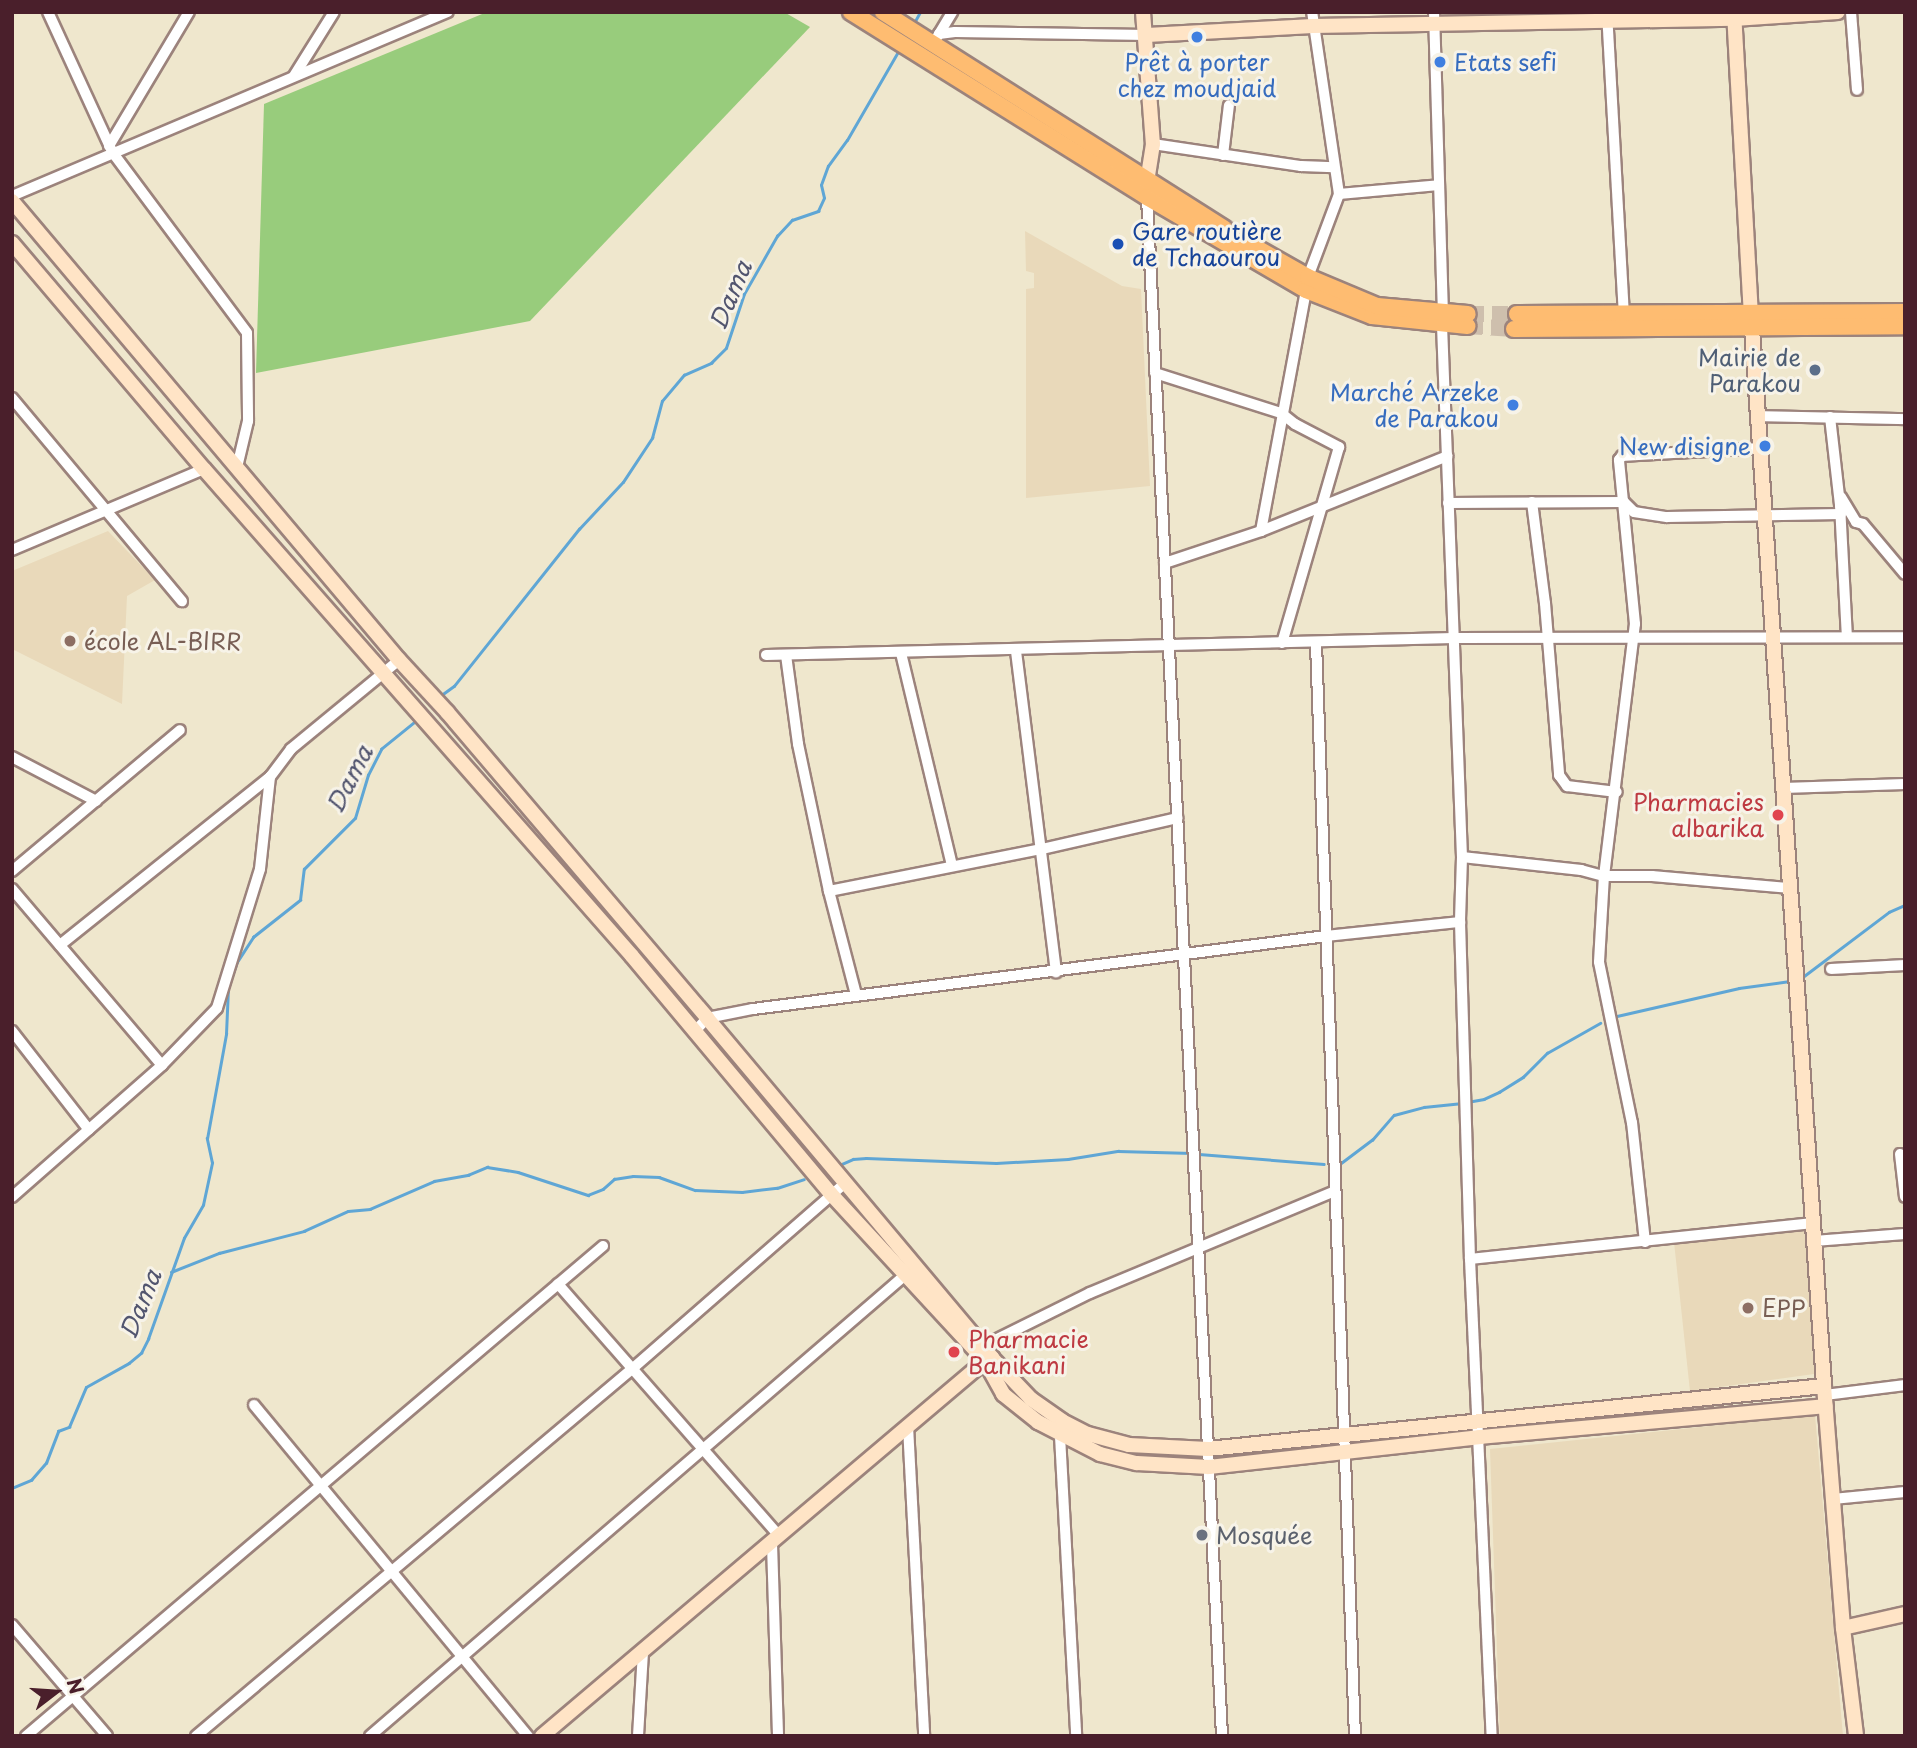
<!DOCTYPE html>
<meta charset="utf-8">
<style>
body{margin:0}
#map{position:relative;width:1917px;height:1748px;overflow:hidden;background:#efe7cd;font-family:"Playpen Sans",sans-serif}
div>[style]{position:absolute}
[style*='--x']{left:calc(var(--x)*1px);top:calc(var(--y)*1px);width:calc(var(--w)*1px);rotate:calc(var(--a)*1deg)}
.built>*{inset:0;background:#e9d9ba}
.green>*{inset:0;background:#98cc7c}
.stream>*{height:2.5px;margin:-1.25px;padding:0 1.25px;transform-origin:1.25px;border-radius:1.25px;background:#5fa6d5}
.primary-tunnel>*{height:16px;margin-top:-8px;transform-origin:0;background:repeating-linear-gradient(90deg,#cebfad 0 16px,transparent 0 24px)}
.roads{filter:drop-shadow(2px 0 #9c837c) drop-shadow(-2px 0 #9c837c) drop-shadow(0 2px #9c837c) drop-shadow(0 -2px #9c837c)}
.street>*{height:10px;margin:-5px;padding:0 5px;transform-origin:5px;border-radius:5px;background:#fff}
.secondary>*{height:14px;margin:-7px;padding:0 7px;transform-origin:7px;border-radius:7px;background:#ffe4c6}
.primary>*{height:16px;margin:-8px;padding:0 8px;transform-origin:8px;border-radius:8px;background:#febc71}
.dots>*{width:19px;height:19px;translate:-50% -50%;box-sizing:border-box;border:4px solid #f7f3e8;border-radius:50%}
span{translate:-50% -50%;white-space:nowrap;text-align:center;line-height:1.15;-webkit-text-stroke:6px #f7f3e8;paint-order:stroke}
.shop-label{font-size:23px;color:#366cbe}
.left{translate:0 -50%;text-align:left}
.right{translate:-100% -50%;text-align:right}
.transit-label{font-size:23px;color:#164399}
.service-label{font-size:23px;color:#4e5e75}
.education-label{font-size:23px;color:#785e54}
.health-label{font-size:23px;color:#be3a42}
.worship-label{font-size:23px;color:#5b616d}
.water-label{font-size:24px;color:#52556f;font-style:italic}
.frame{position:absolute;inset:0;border:14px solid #4a1f2b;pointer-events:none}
.north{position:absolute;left:21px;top:1657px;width:70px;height:70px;-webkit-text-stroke:5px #f7f3e8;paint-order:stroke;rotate:73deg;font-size:19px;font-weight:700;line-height:28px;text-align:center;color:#4a1f2b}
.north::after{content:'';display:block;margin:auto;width:24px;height:32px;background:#4a1f2b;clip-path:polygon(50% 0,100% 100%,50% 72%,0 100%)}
</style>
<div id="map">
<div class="built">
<div style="clip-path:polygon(1025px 231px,1122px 286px,1141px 289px,1150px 486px,1026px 498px,1026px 289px,1034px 288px,1034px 273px,1026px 271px)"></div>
<div style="clip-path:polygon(108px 531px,155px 580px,127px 596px,122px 704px,12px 649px,12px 571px)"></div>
<div style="clip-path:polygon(1809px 1228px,1821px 1373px,1690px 1391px,1674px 1242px)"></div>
<div style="clip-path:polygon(1815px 1415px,1843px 1736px,1500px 1736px,1490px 1449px)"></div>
</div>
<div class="green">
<div style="clip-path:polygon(487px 12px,784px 12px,810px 27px,530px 321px,256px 373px,264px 104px)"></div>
</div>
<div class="stream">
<div style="--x:914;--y:23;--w:13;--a:-61"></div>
<div style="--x:440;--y:696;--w:17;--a:-36"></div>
<div style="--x:454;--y:686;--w:201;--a:-51.5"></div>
<div style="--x:579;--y:529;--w:64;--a:-46.9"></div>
<div style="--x:623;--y:482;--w:53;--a:-56.6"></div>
<div style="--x:652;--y:438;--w:38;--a:-75"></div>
<div style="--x:662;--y:401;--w:34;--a:-50"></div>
<div style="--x:684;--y:375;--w:30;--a:-24"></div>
<div style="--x:711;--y:363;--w:21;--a:-45"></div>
<div style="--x:726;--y:348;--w:57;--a:-71.6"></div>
<div style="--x:744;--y:294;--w:67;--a:-60.4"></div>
<div style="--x:777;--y:236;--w:22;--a:-47"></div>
<div style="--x:792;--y:220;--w:28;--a:-19"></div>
<div style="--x:818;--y:211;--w:14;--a:-65"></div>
<div style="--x:824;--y:198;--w:13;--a:-103"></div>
<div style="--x:821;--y:185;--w:20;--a:-70"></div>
<div style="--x:828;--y:166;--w:32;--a:-54"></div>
<div style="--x:847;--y:140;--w:104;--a:-60"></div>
<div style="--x:1800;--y:979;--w:111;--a:-37"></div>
<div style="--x:1889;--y:912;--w:17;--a:-24"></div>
<div style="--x:230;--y:982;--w:21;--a:-71"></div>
<div style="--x:237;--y:962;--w:30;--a:-57"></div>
<div style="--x:253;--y:937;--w:60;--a:-38.2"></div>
<div style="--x:300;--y:900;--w:31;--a:-83"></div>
<div style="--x:304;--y:869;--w:72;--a:-45"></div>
<div style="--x:355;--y:818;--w:45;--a:-73.2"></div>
<div style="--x:368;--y:775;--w:29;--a:-63"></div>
<div style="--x:381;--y:749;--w:48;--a:-39"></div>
<div style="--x:1617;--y:1016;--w:125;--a:-12.9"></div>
<div style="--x:1739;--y:988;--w:51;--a:-7.8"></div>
<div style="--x:1467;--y:1102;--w:17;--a:-10"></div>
<div style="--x:1484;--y:1099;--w:17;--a:-25"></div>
<div style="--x:1499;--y:1092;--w:28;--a:-32"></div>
<div style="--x:1523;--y:1077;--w:34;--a:-45"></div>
<div style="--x:1547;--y:1053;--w:61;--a:-29.5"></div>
<div style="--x:1199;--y:1154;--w:125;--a:4.6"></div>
<div style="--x:1341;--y:1163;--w:39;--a:-37"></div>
<div style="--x:1372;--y:1140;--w:33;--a:-49"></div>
<div style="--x:1394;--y:1115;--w:31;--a:-15"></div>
<div style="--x:1424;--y:1107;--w:36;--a:-6"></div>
<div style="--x:842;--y:1164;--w:12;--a:-24"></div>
<div style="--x:853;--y:1159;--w:13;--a:-4"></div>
<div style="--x:866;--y:1158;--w:130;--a:2.2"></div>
<div style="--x:996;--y:1163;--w:72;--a:-3.2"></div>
<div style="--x:1068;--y:1159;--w:51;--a:-9.1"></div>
<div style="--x:1118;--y:1151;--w:74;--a:1.5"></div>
<div style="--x:171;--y:1272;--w:52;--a:-21.6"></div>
<div style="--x:219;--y:1253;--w:88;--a:-14.5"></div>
<div style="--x:304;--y:1231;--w:48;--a:-24.4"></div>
<div style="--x:348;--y:1211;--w:22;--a:-5"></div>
<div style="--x:370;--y:1209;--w:70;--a:-23.6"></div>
<div style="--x:434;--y:1181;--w:35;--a:-10"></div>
<div style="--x:468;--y:1175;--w:21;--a:-23"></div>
<div style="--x:487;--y:1167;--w:31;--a:9"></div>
<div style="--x:518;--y:1172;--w:74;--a:18.2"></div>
<div style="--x:588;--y:1195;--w:16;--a:-22"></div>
<div style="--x:603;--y:1189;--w:15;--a:-42"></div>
<div style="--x:614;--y:1179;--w:19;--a:-9"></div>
<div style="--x:633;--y:1176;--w:26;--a:2"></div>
<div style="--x:659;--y:1177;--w:38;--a:20"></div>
<div style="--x:695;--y:1190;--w:47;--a:2.4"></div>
<div style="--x:742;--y:1192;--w:35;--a:-7"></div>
<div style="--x:777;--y:1188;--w:28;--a:-18"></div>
<div style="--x:12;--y:1488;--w:21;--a:-23"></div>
<div style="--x:31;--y:1480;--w:23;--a:-49"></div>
<div style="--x:46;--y:1463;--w:34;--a:-69"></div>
<div style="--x:58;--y:1431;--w:12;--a:-20"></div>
<div style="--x:69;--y:1427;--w:43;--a:-67"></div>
<div style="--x:86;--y:1387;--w:49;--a:-29.2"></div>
<div style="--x:129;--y:1363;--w:16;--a:-40"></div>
<div style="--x:141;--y:1353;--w:16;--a:-63"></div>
<div style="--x:148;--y:1339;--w:107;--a:-70.4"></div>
<div style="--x:184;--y:1238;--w:38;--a:-60"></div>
<div style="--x:203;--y:1205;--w:43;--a:-77.9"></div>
<div style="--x:212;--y:1163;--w:25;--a:-102"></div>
<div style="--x:207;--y:1139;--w:107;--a:-79.7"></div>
<div style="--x:226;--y:1034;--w:45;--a:-87.5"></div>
</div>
<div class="primary-tunnel">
<div style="--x:1468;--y:314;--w:49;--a:0"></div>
<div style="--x:1467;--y:326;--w:47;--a:3.7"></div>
</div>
<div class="roads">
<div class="street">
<div style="--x:48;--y:12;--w:155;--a:65.3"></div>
<div style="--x:113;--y:153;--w:224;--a:53.3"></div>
<div style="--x:247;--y:333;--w:88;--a:89.3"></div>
<div style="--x:248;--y:421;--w:47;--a:103.4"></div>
<div style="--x:1434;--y:12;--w:301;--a:88.3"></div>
<div style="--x:1607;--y:12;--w:301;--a:86.8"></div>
<div style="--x:1851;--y:12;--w:78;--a:85.6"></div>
<div style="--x:939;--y:34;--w:26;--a:-59"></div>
<div style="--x:933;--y:44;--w:12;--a:-59"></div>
<div style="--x:939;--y:34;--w:16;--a:-7"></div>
<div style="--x:955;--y:32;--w:192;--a:0.9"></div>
<div style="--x:294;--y:76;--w:75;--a:-58"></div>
<div style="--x:1153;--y:144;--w:150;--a:8.5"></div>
<div style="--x:1301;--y:166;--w:33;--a:2"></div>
<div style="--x:109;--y:146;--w:156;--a:-59.2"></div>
<div style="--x:1223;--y:155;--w:50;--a:-83.2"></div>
<div style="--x:1339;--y:194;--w:100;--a:-5.1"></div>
<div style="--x:12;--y:196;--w:473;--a:-22.9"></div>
<div style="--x:1147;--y:197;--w:1541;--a:87.21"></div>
<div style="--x:1308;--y:277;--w:89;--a:-69.5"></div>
<div style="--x:1339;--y:194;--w:184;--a:-98.4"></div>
<div style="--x:1442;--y:325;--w:532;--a:87.85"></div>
<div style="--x:1462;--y:857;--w:65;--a:91.8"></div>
<div style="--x:1460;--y:922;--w:337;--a:88.3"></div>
<div style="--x:1470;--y:1259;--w:478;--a:87.4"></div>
<div style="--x:1155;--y:373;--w:132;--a:17.6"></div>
<div style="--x:1281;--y:413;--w:18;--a:38"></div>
<div style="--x:1295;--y:424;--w:50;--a:27.6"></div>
<div style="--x:1339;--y:447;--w:204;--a:106.2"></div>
<div style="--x:12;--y:398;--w:265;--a:50.1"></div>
<div style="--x:1758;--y:416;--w:147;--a:1.2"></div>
<div style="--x:1830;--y:417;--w:89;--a:83.5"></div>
<div style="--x:1840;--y:505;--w:132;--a:87"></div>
<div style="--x:1841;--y:497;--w:29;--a:59"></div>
<div style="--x:1856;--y:522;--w:7;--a:16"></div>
<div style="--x:1863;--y:524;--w:65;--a:50"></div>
<div style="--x:1532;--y:502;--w:102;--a:82.7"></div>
<div style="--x:1545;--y:603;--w:173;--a:85.3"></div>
<div style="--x:1559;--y:775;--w:14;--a:54"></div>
<div style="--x:1567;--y:786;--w:50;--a:6.8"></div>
<div style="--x:1448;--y:503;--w:176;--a:-0.3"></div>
<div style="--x:1624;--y:502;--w:14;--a:45"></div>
<div style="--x:1634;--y:512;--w:33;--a:9"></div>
<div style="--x:1667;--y:517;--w:174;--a:-1"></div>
<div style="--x:1261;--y:531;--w:245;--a:-79.4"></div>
<div style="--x:12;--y:550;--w:208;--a:-22.9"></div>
<div style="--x:1165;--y:563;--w:101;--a:-18.4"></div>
<div style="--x:1261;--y:531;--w:201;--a:-21.9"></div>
<div style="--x:1316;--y:643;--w:1094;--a:87.96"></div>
<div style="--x:1016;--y:651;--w:324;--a:82.9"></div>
<div style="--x:901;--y:653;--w:218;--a:76.5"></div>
<div style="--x:766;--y:655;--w:688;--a:-1.42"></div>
<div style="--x:1454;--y:638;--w:451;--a:-0.1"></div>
<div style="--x:786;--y:655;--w:90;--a:82.3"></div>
<div style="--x:798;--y:744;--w:150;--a:78.1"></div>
<div style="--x:829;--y:891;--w:107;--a:75.4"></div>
<div style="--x:12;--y:757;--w:95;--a:27.6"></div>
<div style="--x:1783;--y:788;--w:122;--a:-1.9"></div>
<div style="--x:1462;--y:857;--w:120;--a:6.2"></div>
<div style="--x:1581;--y:870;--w:24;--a:15"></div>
<div style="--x:1604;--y:876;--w:48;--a:0"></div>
<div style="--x:1652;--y:876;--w:139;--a:5"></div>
<div style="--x:12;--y:871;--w:219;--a:-40"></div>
<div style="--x:12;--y:889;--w:231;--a:49.6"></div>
<div style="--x:829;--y:891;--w:217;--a:-11.2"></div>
<div style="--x:1042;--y:849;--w:139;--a:-12.9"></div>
<div style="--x:60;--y:945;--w:269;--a:-38.7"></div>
<div style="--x:1831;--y:969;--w:74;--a:-3.1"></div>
<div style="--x:696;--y:1030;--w:16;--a:-47"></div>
<div style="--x:707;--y:1018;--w:47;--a:-11.1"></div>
<div style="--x:753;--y:1009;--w:578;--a:-7.26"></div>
<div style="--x:1326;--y:936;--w:135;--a:-6"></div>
<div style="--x:12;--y:1031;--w:125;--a:52.1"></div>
<div style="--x:1900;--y:1154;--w:43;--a:83.4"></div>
<div style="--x:12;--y:1197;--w:200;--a:-41.3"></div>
<div style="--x:162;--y:1065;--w:79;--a:-46"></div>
<div style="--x:217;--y:1008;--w:145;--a:-72.8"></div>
<div style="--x:260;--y:869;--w:93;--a:-83.8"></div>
<div style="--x:270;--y:777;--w:35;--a:-53"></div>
<div style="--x:291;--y:749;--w:140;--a:-39.5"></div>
<div style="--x:1814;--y:1241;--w:91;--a:-4.4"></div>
<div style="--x:1645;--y:1242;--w:120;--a:-96.2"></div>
<div style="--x:1632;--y:1123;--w:164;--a:-101.6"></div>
<div style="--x:1599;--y:962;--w:86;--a:-86.7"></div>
<div style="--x:1604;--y:876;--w:254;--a:-83"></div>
<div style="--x:1635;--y:624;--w:165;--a:-95.6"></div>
<div style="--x:1619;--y:460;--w:5;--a:-53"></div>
<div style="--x:1622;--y:456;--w:138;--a:-3.3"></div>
<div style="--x:1470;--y:1259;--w:345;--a:-6"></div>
<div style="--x:558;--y:1284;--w:335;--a:48.7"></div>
<div style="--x:983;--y:1346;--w:119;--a:-26.4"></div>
<div style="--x:1090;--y:1293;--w:263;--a:-22.6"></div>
<div style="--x:1825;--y:1395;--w:81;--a:-7.1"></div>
<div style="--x:254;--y:1405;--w:430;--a:50.4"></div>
<div style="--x:908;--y:1426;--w:310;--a:87"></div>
<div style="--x:1060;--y:1436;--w:300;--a:86.9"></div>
<div style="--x:1833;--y:1499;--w:72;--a:-5.6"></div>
<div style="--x:772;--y:1544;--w:192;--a:88.2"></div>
<div style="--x:12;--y:1625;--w:146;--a:49.4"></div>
<div style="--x:26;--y:1736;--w:757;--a:-40.34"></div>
<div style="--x:196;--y:1736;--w:570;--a:-40.09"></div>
<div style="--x:632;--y:1369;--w:284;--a:-41.1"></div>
<div style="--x:370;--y:1736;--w:705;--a:-40.74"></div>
<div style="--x:638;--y:1736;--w:85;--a:-86.6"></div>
</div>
<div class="secondary">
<div style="--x:1143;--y:12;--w:132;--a:85.7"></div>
<div style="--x:1153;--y:144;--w:45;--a:99"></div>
<div style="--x:1734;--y:12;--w:302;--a:86.8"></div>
<div style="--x:1751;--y:314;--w:1074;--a:86.1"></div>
<div style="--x:1824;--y:1386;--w:243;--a:85.5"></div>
<div style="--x:1843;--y:1628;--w:109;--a:83.1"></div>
<div style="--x:1147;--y:35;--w:166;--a:-3.1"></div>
<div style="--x:1313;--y:26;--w:421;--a:-1"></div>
<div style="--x:1734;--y:19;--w:104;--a:-3.9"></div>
<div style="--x:12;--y:201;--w:600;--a:49.86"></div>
<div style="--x:399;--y:660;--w:71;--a:47.3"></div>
<div style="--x:447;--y:712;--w:402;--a:49.6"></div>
<div style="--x:707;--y:1018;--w:444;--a:50"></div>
<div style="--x:992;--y:1358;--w:57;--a:46.4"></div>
<div style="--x:1031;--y:1399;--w:38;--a:35"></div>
<div style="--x:1062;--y:1421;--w:29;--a:27"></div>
<div style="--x:1088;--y:1434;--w:42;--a:15"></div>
<div style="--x:1129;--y:1445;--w:79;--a:2.9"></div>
<div style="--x:1208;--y:1449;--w:619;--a:-5.84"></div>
<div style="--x:12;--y:243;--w:297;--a:49.7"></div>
<div style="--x:204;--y:469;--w:648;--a:48.69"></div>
<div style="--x:632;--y:956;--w:310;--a:50.1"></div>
<div style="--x:831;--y:1194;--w:227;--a:47.3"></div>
<div style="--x:985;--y:1361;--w:38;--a:61"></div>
<div style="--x:1003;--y:1394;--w:45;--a:38.7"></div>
<div style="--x:1038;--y:1422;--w:70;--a:27.3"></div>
<div style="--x:1100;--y:1454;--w:38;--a:14"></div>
<div style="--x:1137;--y:1463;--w:72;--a:3.2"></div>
<div style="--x:1209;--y:1467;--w:273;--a:-6.3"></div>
<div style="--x:1480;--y:1437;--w:347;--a:-5.1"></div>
<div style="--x:1843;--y:1628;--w:64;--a:-12.7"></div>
<div style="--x:542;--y:1736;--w:580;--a:-40.25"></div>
<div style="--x:985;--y:1361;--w:8;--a:-23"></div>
</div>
<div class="primary">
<div style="--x:851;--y:12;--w:349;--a:32"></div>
<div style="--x:1147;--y:197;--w:184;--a:30.3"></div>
<div style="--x:1306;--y:290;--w:71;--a:21.5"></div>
<div style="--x:1372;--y:316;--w:96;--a:6"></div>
<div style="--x:883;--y:12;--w:404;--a:32.4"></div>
<div style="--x:1246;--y:242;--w:71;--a:29.4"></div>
<div style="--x:1308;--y:277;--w:75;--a:22.8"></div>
<div style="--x:1377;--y:306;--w:91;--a:5"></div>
<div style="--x:1517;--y:314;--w:388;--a:-0.3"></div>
<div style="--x:1514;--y:329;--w:391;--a:-0.4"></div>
</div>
</div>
<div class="dots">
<div style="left:1197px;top:37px;background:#3f7fe0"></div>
<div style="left:1440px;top:62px;background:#3f7fe0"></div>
<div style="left:1118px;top:244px;background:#1a4fb4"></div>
<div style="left:1815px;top:370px;background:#5c6f8a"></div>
<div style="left:1513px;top:405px;background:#3f7fe0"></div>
<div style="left:1765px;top:446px;background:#3f7fe0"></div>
<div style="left:70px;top:641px;background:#8d6e63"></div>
<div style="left:1778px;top:815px;background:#e0444e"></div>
<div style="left:1748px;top:1308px;background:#8d6e63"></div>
<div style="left:954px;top:1352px;background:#e0444e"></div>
<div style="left:1202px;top:1535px;background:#6b7280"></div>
</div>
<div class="shop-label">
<span style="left:1197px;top:75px">Prêt à porter<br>chez moudjaid</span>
<span class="left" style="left:1454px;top:62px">Etats sefi</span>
<span class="right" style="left:1499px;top:405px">Marché Arzeke<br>de Parakou</span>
<span class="right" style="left:1751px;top:446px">New disigne</span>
</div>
<div class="transit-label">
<span class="left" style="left:1132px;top:244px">Gare routière<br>de Tchaourou</span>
</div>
<div class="service-label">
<span class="right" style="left:1801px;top:370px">Mairie de<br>Parakou</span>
</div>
<div class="education-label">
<span class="left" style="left:84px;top:641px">école AL-BIRR</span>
<span class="left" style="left:1762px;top:1308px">EPP</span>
</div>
<div class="health-label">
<span class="right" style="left:1764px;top:815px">Pharmacies<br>albarika</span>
<span class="left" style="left:968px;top:1352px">Pharmacie<br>Banikani</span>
</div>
<div class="worship-label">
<span class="left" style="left:1216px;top:1535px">Mosquée</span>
</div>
<div class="water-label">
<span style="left:730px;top:295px;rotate:-67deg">Dama</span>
<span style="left:349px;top:779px;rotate:-63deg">Dama</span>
<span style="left:140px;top:1304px;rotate:-68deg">Dama</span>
</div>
<div class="frame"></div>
<div class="north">N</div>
</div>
